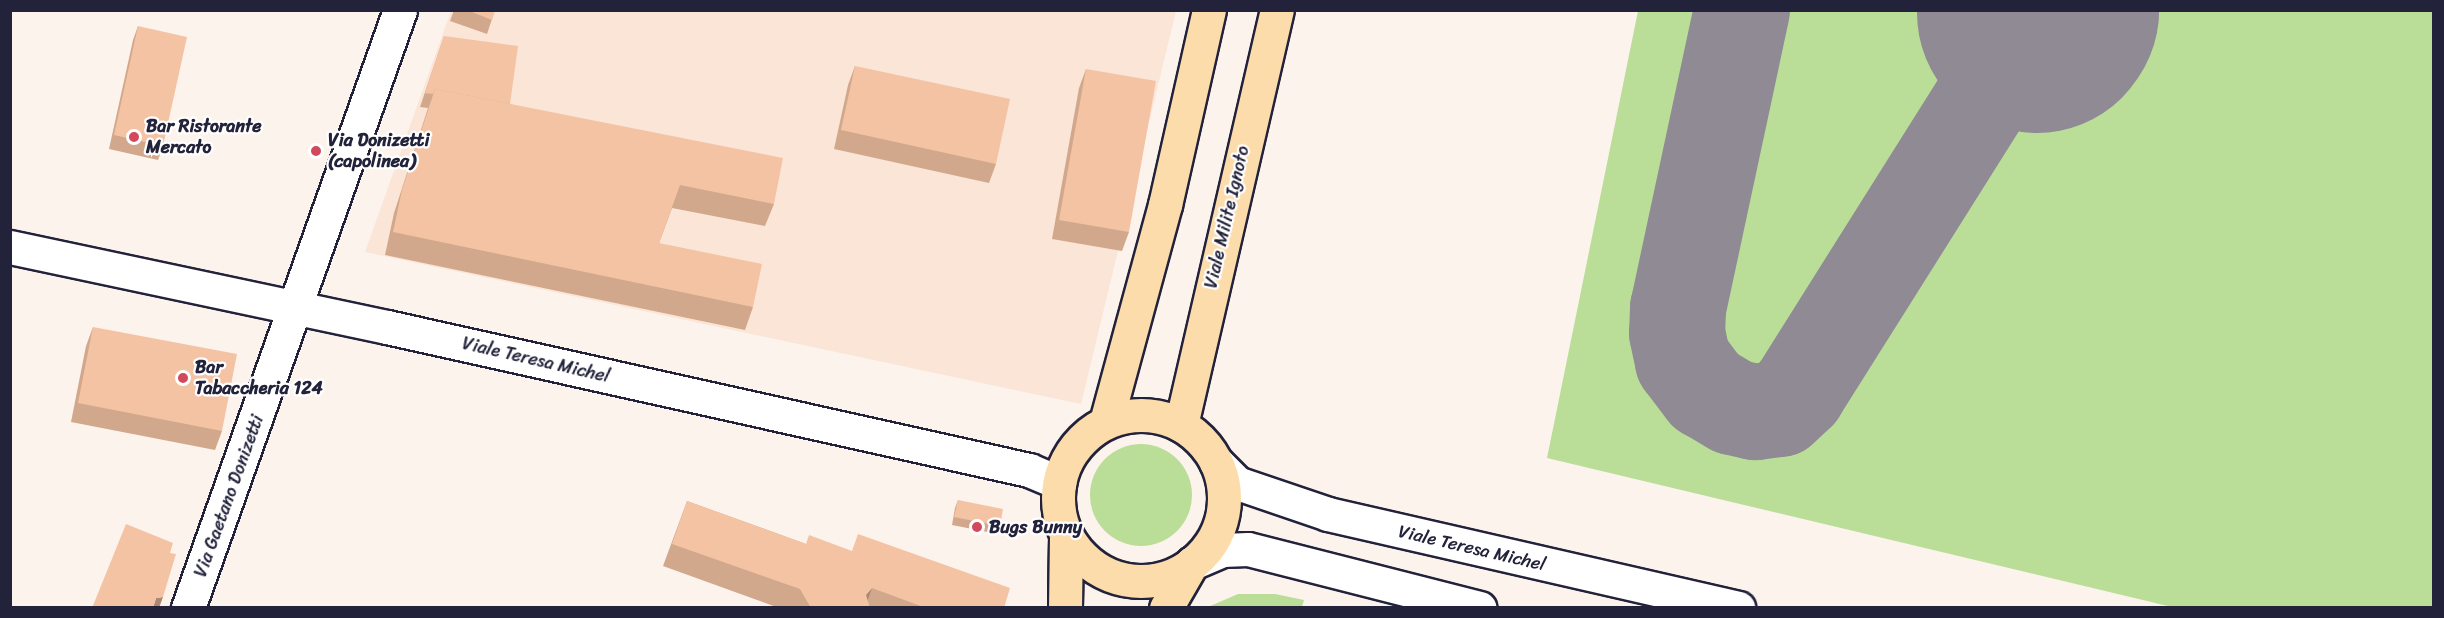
<!DOCTYPE html>
<style>
body{margin:0}
#map{position:relative;width:2444px;height:618px;overflow:hidden;background:#fdf3ed;font-family:Sriracha,sans-serif}
div>[style]{position:absolute}
[style*='--x']{left:calc(var(--x)*1px);top:calc(var(--y)*1px);width:calc(var(--w)*1px);rotate:calc(var(--a)*1deg)}
.built>*{inset:0;background:#fae5d7}
.green>*{inset:0;background:#bade98}
.round{border-radius:50%}
.taxiway>*{height:96px;margin:-48px;padding:0 48px;transform-origin:48px;border-radius:48px;background:#908a94}
.runway>*{height:240px;margin:-120px;padding:0 120px;transform-origin:120px;border-radius:120px;background:#908a94}
.roads{filter:drop-shadow(2px 0 #22223b) drop-shadow(-2px 0 #22223b) drop-shadow(0 2px #22223b) drop-shadow(0 -2px #22223b)}
.minor>*{height:33px;margin:-16.5px;padding:0 16.5px;transform-origin:16.5px;border-radius:16.5px;background:#fff}
.major>*{height:33px;margin:-16.5px;padding:0 16.5px;transform-origin:16.5px;border-radius:16.5px;background:#fddcac}
.major>.ring{margin:-16.5px;padding:0;box-sizing:content-box;background:none;border:33px solid #fddcac;border-radius:50%}
.wall>*{inset:0;background:#d2a88d}
.shaded-wall>*{inset:0;background:#ab8873}
.building>*{inset:0;background:#f4c3a4}
.dots>*{width:16px;height:16px;translate:-50% -50%;box-sizing:border-box;border:3px solid #fff;border-radius:50%}
span{translate:-50% -50%;white-space:nowrap;text-align:center;line-height:1.15;-webkit-text-stroke:4.5px #fff;paint-order:stroke}
.poi-label{font-size:18px;color:#22223b;font-weight:700}
.left{translate:0 -50%;text-align:left}
.street-label{font-size:18px;color:#22223b}
.frame{position:absolute;inset:0;border:12px solid #22223b;pointer-events:none}
</style>
<div id="map">
<div class="built">
<div style="clip-path:polygon(451px 11px,1176px 11px,1081px 404px,365px 252px)"></div>
</div>
<div class="green">
<div style="clip-path:polygon(1638px 11px,2433px 11px,2433px 607px,2172px 607px,1547px 458px)"></div>
<div class="round" style="left:1090px;top:444px;width:102px;height:102px"></div>
<div style="clip-path:polygon(1238px 594px,1275px 594px,1304px 600px,1302px 607px,1208px 607px)"></div>
</div>
<div class="taxiway">
<div style="--x:1742;--y:10;--w:305;--a:102.1"></div>
<div style="--x:1678;--y:308;--w:25;--a:92"></div>
<div style="--x:1677;--y:333;--w:29;--a:78"></div>
<div style="--x:1683;--y:361;--w:38;--a:53"></div>
<div style="--x:1706;--y:391;--w:31;--a:31"></div>
<div style="--x:1733;--y:407;--w:23;--a:13"></div>
<div style="--x:1755;--y:412;--w:25;--a:-7"></div>
<div style="--x:1780;--y:409;--w:25;--a:-43"></div>
<div style="--x:1798;--y:392;--w:448;--a:-57.8"></div>
<div style="--x:2037;--y:13;--w:6;--a:-149"></div>
</div>
<div class="runway">
<div style="--x:2037;--y:13;--w:4;--a:-56"></div>
</div>
<div class="roads">
<div class="minor">
<div style="--x:10;--y:247;--w:385;--a:12"></div>
<div style="--x:387;--y:327;--w:658;--a:12.56"></div>
<div style="--x:1029;--y:470;--w:33;--a:23"></div>
<div style="--x:1216;--y:462;--w:30;--a:45"></div>
<div style="--x:1237;--y:483;--w:96;--a:18.8"></div>
<div style="--x:1328;--y:514;--w:421;--a:12.9"></div>
<div style="--x:1192;--y:563;--w:33;--a:-23"></div>
<div style="--x:1222;--y:550;--w:26;--a:-2"></div>
<div style="--x:1248;--y:549;--w:239;--a:14.3"></div>
<div style="--x:188;--y:608;--w:634;--a:-70.48"></div>
</div>
<div class="major">
<div class="ring" style="left:1058px;top:415px;width:133px;height:133px"></div>
<div style="--x:1106;--y:422;--w:225;--a:-74.8"></div>
<div style="--x:1165;--y:205;--w:200;--a:-77.3"></div>
<div style="--x:1181;--y:425;--w:426;--a:-77"></div>
<div style="--x:1065;--y:608;--w:74;--a:-89.2"></div>
<div style="--x:1166;--y:608;--w:52;--a:-60"></div>
</div>
</div>
<div class="wall">
<div style="clip-path:polygon(454px 10px,495px 10px,487px 34px,450px 21px)"></div>
<div style="clip-path:polygon(138px 26px,163px 146px,158px 160px,109px 149px,133px 40px)"></div>
<div style="clip-path:polygon(444px 36px,510px 104px,774px 204px,765px 226px,672px 208px,659px 243px,753px 307px,745px 330px,385px 255px,394px 213px,428px 108px,420px 107px)"></div>
<div style="clip-path:polygon(855px 66px,996px 164px,989px 183px,834px 149px,848px 85px)"></div>
<div style="clip-path:polygon(1086px 69px,1129px 232px,1122px 251px,1052px 239px,1079px 88px)"></div>
<div style="clip-path:polygon(93px 327px,222px 431px,215px 450px,71px 422px,86px 346px)"></div>
<div style="clip-path:polygon(958px 500px,1000px 526px,998px 534px,952px 525px,955px 508px)"></div>
<div style="clip-path:polygon(687px 501px,806px 544px,1004px 608px,779px 608px,663px 566px)"></div>
</div>
<div class="shaded-wall">
<div style="clip-path:polygon(872px 588px,865px 608px,866px 595px)"></div>
<div style="clip-path:polygon(163px 597px,159px 608px,153px 608px,156px 598px)"></div>
</div>
<div class="building">
<div style="clip-path:polygon(467px 10px,495px 10px,492px 20px)"></div>
<div style="clip-path:polygon(138px 26px,187px 37px,163px 146px,114px 135px)"></div>
<div style="clip-path:polygon(444px 36px,518px 46px,510px 104px,435px 89px,433px 94px,425px 93px)"></div>
<div style="clip-path:polygon(855px 66px,1010px 99px,996px 164px,841px 130px)"></div>
<div style="clip-path:polygon(1086px 69px,1156px 81px,1129px 232px,1059px 220px)"></div>
<div style="clip-path:polygon(435px 89px,783px 158px,774px 204px,680px 185px,659px 243px,762px 264px,753px 307px,393px 232px,402px 190px)"></div>
<div style="clip-path:polygon(93px 327px,237px 354px,222px 431px,78px 403px)"></div>
<div style="clip-path:polygon(958px 500px,1003px 509px,1000px 526px,954px 517px)"></div>
<div style="clip-path:polygon(687px 501px,806px 544px,809px 535px,852px 551px,858px 534px,1010px 588px,1004px 608px,926px 608px,872px 588px,866px 595px,870px 608px,811px 608px,800px 589px,672px 544px)"></div>
<div style="clip-path:polygon(126px 524px,173px 543px,170px 553px,176px 554px,163px 597px,156px 598px,153px 608px,92px 608px)"></div>
</div>
<div class="dots">
<div style="left:134px;top:137px;background:#d1495b"></div>
<div style="left:316px;top:151px;background:#d1495b"></div>
<div style="left:183px;top:378px;background:#d1495b"></div>
<div style="left:977px;top:527px;background:#d1495b"></div>
</div>
<div class="poi-label">
<span class="left" style="left:146px;top:137px">Bar Ristorante<br>Mercato</span>
<span class="left" style="left:328px;top:151px">Via Donizetti<br>(capolinea)</span>
<span class="left" style="left:195px;top:378px">Bar<br>Tabaccheria 124</span>
<span class="left" style="left:989px;top:527px">Bugs Bunny</span>
</div>
<div class="street-label">
<span style="left:1227px;top:217px;rotate:-77deg">Viale Milite Ignoto</span>
<span style="left:536px;top:360px;rotate:13deg">Viale Teresa Michel</span>
<span style="left:229px;top:496px;rotate:-70deg">Via Gaetano Donizetti</span>
<span style="left:1472px;top:548px;rotate:13deg">Viale Teresa Michel</span>
</div>
<div class="frame"></div>
</div>
